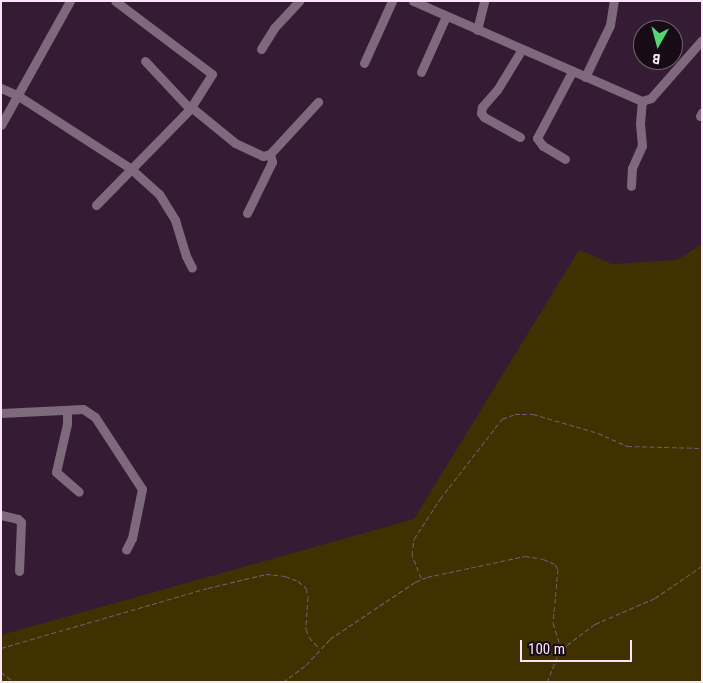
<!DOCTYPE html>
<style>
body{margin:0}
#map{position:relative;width:703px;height:683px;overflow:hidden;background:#361b35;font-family:"Roboto Condensed",sans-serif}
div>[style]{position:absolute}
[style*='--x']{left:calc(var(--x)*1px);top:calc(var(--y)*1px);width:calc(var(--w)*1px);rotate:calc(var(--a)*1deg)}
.green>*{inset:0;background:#413101}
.path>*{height:1px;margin-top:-0.5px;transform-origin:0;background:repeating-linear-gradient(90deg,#745b73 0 5px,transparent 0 7.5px)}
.minor>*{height:9px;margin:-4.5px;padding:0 4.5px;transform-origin:4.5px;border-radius:4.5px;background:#7f6a7d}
span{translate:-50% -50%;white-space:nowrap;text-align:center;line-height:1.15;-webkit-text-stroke:4px #170b16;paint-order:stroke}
.frame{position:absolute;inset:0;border:2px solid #f9e6f7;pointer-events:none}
.north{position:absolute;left:633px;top:20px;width:50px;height:50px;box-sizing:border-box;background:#170b16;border:1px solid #716370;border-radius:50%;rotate:187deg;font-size:14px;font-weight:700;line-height:20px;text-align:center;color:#f9e6f7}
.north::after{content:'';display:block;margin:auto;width:18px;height:22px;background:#53d673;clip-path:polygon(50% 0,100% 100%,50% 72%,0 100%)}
.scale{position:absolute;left:520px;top:640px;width:112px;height:22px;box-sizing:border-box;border:2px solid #f9e6f7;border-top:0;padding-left:6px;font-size:15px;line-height:18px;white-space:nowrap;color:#f9e6f7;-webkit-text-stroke:4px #170b16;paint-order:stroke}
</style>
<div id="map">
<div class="green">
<div style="clip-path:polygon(702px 244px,702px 682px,1px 682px,1px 635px,414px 519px,579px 250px,612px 264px,677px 260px)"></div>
</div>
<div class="path">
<div style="--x:421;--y:578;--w:25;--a:-111"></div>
<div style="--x:412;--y:555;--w:16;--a:-83"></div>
<div style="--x:414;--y:539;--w:48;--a:-57"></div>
<div style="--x:440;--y:499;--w:101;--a:-52.2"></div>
<div style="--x:502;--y:419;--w:14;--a:-21"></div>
<div style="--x:515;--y:414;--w:18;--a:0"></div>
<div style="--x:533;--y:414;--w:68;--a:16.3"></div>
<div style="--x:598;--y:433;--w:32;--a:24"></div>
<div style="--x:627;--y:446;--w:75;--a:1.5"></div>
<div style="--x:1;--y:648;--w:216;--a:-16.2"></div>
<div style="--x:208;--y:588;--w:60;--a:-13.6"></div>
<div style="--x:266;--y:574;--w:19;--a:6"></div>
<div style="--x:285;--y:576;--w:14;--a:21"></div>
<div style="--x:298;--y:581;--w:11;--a:41"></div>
<div style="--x:306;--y:588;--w:9;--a:77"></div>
<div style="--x:308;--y:597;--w:32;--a:94"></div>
<div style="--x:306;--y:629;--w:9;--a:69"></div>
<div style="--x:309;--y:637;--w:15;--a:48"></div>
<div style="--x:1;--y:672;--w:16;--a:38"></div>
<div style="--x:283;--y:682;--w:29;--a:-36"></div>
<div style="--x:306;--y:665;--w:35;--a:-47"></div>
<div style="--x:330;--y:639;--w:102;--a:-33.8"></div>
<div style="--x:415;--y:582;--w:13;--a:-23"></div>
<div style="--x:427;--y:577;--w:100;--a:-12.1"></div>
<div style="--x:525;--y:556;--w:18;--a:9"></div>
<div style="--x:543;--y:559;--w:13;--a:23"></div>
<div style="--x:555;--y:564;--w:6;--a:59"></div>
<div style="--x:558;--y:569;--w:54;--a:95.3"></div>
<div style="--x:553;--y:623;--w:29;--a:72"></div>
<div style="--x:547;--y:682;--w:29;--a:-68"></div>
<div style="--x:558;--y:655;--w:13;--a:-48"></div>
<div style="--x:567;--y:645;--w:35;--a:-37"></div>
<div style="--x:595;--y:624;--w:65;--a:-23.4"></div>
<div style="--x:655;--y:598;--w:57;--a:-34.2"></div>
</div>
<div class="minor">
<div style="--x:413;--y:1;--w:250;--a:23.6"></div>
<div style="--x:642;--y:101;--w:9;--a:-18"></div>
<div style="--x:651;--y:98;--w:77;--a:-48.7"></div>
<div style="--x:477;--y:30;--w:30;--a:-76"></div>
<div style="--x:261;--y:49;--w:25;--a:-58"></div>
<div style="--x:274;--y:28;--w:37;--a:-47"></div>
<div style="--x:145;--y:61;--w:66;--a:46.8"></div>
<div style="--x:364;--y:63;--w:68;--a:-65.7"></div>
<div style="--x:421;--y:72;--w:61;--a:-65.9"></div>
<div style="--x:585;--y:77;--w:58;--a:-64.3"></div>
<div style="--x:610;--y:25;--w:24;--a:-81"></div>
<div style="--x:1;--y:88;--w:17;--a:24"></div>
<div style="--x:17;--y:95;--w:135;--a:32.9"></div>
<div style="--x:130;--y:168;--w:39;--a:42"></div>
<div style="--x:159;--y:194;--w:31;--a:58"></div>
<div style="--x:175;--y:220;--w:38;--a:73"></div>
<div style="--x:186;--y:256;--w:13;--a:63"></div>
<div style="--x:191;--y:107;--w:57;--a:39.3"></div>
<div style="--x:235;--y:143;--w:31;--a:25"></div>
<div style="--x:263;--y:156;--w:7;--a:-16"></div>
<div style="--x:270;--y:154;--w:71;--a:-47.3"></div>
<div style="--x:700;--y:116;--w:4;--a:-63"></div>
<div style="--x:1;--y:125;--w:142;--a:-60.9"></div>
<div style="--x:520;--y:137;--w:41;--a:-150.9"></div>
<div style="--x:484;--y:117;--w:5;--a:-127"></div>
<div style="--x:481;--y:113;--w:6;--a:-81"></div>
<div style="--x:482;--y:107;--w:23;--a:-49"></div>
<div style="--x:497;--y:90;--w:48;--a:-58.6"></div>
<div style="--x:565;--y:159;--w:26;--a:-149"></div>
<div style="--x:543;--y:146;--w:10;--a:-127"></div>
<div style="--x:537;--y:138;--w:75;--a:-62.1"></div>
<div style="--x:631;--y:186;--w:18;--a:-87"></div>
<div style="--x:632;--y:168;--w:24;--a:-66"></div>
<div style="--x:642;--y:146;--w:23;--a:-95"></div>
<div style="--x:640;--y:123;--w:22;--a:-85"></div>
<div style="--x:96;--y:205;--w:134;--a:-45.6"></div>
<div style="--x:190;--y:109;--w:41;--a:-57.8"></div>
<div style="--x:212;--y:74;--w:121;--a:-143"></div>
<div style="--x:247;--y:213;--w:57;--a:-63.9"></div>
<div style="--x:272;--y:162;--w:8;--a:-104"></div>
<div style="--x:67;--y:411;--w:13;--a:90"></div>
<div style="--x:67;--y:424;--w:49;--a:102.9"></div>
<div style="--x:56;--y:472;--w:30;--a:41"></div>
<div style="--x:1;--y:413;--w:82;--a:-2.8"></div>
<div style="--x:83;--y:409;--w:14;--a:34"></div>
<div style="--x:95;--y:417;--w:86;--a:56.9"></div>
<div style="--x:142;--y:489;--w:50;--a:101.5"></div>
<div style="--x:132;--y:538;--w:13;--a:117"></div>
<div style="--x:1;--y:515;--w:17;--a:13"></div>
<div style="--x:18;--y:519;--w:4;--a:45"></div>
<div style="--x:21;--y:522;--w:49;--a:92.3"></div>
</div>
<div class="frame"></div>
<div class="north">B</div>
<div class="scale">100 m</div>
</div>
